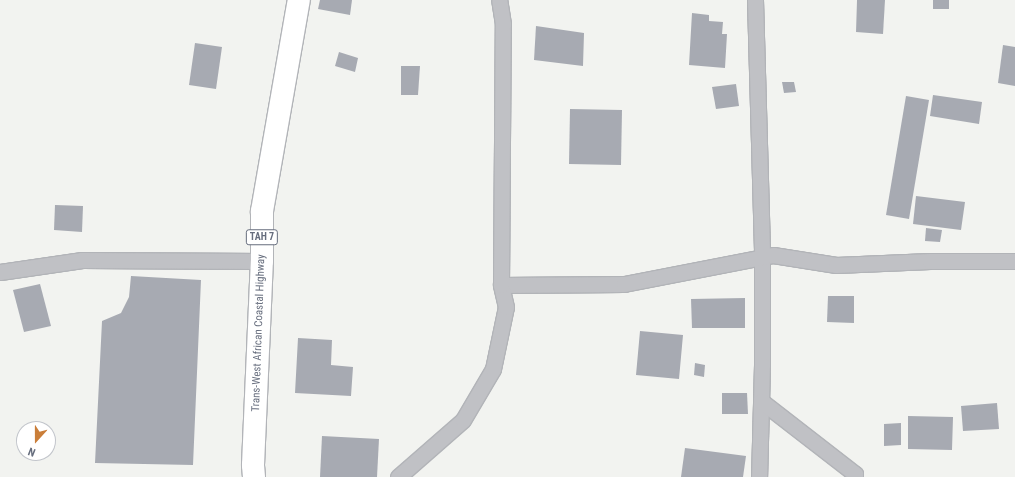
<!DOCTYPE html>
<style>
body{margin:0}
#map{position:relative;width:1015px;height:477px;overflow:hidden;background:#f2f3f0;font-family:"Roboto Condensed",sans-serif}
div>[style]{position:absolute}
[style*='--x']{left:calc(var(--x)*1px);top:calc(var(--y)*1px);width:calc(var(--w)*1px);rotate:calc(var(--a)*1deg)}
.building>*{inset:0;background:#a7aab2}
.roads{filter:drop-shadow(1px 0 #b2b4b8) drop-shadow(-1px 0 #b2b4b8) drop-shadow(0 1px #b2b4b8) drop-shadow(0 -1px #b2b4b8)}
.street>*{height:15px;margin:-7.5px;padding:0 7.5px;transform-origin:7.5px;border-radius:7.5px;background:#c0c1c5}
.highway>*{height:22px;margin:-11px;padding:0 11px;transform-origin:11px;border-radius:11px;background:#fff}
span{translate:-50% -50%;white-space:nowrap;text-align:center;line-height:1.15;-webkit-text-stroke:4px #fff;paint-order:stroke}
.shield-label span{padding:1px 3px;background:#fff;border:1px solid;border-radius:3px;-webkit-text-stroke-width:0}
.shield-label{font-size:10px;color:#666d7d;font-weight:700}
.street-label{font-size:11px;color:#666d7d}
.north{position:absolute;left:16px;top:421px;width:40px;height:40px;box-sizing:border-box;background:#fff;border:1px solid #c2c5cb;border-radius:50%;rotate:201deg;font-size:11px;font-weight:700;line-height:16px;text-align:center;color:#666d7d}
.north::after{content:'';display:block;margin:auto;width:14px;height:18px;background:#ca7e39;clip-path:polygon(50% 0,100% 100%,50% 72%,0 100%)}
</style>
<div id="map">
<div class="building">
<div style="clip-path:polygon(320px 0,352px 0,350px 15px,318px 9px)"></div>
<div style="clip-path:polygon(857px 0,885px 0,883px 34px,856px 32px)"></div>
<div style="clip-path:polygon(933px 0,949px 0,949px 9px,933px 9px)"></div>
<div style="clip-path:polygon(692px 13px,709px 15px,709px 21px,723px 22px,722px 34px,727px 34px,725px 68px,689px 65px)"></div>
<div style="clip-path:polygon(536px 26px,584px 33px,583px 66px,534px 60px)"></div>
<div style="clip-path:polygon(195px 43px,222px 47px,216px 89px,189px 85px)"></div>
<div style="clip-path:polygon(1003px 45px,1015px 47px,1015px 86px,998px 83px)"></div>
<div style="clip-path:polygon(339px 52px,358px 58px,355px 72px,335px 66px)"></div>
<div style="clip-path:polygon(401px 66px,420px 66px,418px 95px,401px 95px)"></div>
<div style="clip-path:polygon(782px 82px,794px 82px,796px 92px,784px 93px)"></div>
<div style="clip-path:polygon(736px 84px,739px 106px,716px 109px,712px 87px)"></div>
<div style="clip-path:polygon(933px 95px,982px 102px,979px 124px,930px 116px)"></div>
<div style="clip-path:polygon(906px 96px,929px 100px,909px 219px,886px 215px)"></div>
<div style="clip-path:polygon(570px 109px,622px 110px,621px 165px,569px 164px)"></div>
<div style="clip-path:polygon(916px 196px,965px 202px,961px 230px,913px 224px)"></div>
<div style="clip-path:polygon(55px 205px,83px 206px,82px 232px,54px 230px)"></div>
<div style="clip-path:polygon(926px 228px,942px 230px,940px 242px,925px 241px)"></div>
<div style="clip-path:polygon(131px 276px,201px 280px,193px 465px,95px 463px,102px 321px,121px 313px,129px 297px)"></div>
<div style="clip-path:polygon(40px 284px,51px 326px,24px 332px,13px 290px)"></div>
<div style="clip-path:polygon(828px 296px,854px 296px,854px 323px,827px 322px)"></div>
<div style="clip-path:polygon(745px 298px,745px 328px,692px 328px,691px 299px)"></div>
<div style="clip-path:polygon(640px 331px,683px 335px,679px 379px,636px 375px)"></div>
<div style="clip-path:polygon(298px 338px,332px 340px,331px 365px,353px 367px,351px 396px,295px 393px)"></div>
<div style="clip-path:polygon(695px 363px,705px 365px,704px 377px,694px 375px)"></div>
<div style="clip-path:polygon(722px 393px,747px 393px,748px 414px,722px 414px)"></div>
<div style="clip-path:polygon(997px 403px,999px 429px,963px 431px,961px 406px)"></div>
<div style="clip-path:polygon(908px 416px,953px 417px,952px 450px,908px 449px)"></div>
<div style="clip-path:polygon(901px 423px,901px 445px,884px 446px,884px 424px)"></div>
<div style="clip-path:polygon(322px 436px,379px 439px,377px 477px,320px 477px)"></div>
<div style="clip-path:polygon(685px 448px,746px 456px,743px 477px,681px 477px)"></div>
</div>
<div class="roads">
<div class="street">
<div style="--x:755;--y:0;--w:257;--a:88.4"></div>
<div style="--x:762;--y:257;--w:108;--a:90"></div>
<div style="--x:762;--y:365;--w:112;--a:91.5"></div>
<div style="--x:0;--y:272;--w:83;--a:-8.3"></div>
<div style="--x:82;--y:260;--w:180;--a:0.3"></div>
<div style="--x:501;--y:285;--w:123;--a:-0.5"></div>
<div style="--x:624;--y:284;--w:152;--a:-11"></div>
<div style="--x:773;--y:255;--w:64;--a:9"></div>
<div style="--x:836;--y:265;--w:94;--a:-2.4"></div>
<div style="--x:930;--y:261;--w:85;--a:0"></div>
<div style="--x:761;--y:401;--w:119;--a:37.8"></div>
<div style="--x:855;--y:474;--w:3;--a:90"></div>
<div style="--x:398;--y:477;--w:86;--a:-41.2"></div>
<div style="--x:463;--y:420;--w:59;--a:-59.5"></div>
<div style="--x:493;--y:369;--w:63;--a:-78.2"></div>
<div style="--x:506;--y:307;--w:23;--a:-103"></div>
<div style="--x:501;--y:285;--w:261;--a:-89.6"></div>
<div style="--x:503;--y:24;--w:24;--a:-99"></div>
</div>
<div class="highway">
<div style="--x:254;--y:477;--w:12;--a:-95"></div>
<div style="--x:253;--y:465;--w:204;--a:-87.5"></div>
<div style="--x:262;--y:261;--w:50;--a:-90"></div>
<div style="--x:262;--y:211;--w:214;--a:-80.1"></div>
</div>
</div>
<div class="shield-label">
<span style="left:262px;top:237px">TAH 7</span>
</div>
<div class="street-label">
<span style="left:259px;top:333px;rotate:-88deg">Trans-West African Coastal Highway</span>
</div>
<div class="north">N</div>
</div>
